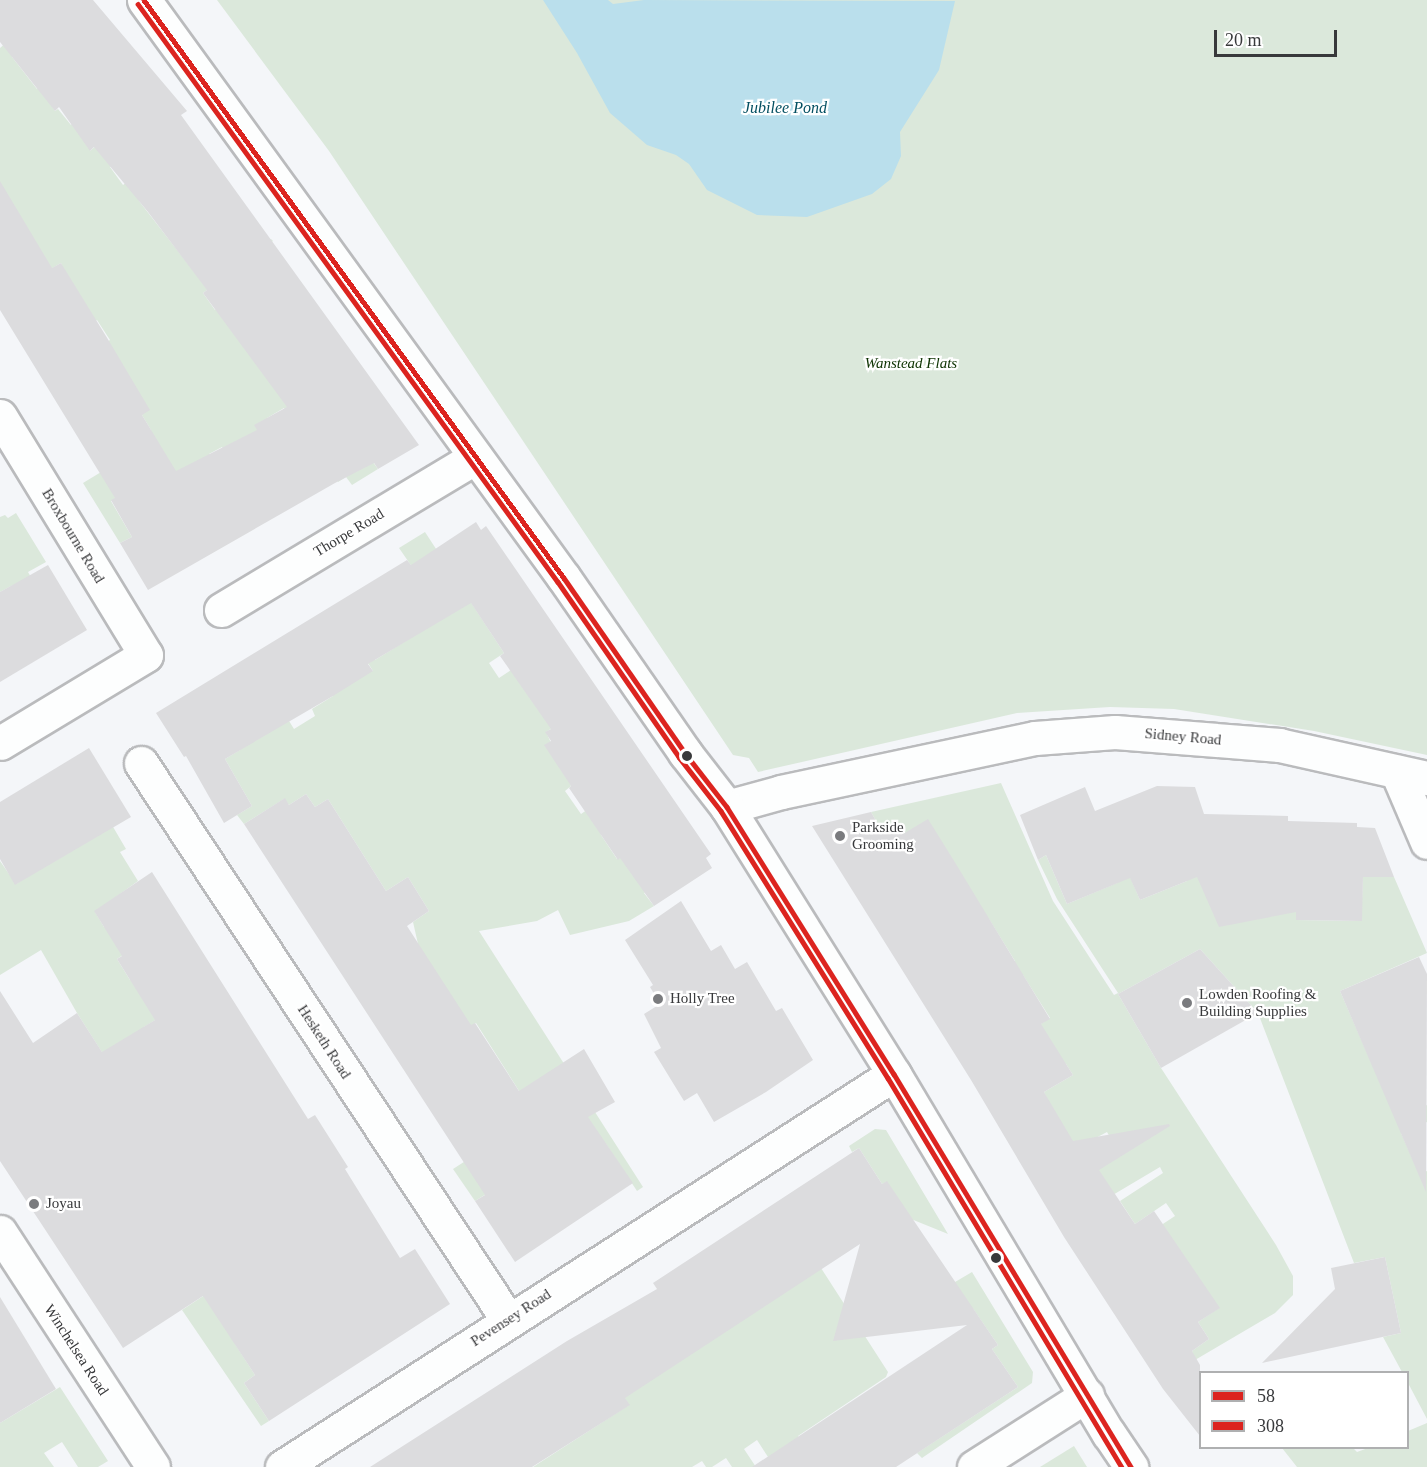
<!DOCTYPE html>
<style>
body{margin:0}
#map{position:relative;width:1427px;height:1467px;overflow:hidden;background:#f4f6f9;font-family:"Times New Roman",serif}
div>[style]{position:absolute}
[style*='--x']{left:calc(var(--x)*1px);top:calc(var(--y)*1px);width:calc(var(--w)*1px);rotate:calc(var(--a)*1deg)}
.green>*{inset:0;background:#dbe8db}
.water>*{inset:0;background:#badfec}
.building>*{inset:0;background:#dcdcde}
.roads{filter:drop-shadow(2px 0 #babbbd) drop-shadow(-2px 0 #babbbd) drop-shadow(0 2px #babbbd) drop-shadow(0 -2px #babbbd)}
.street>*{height:33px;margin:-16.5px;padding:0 16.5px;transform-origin:16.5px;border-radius:16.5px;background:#fdfefe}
.secondary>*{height:33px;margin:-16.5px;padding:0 16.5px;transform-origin:16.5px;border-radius:16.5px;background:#fdfefe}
.bus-1>*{height:4.5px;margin:-2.25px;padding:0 2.25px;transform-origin:2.25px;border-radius:2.25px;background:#dc241f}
.bus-2>*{height:4.5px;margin:-2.25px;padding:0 2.25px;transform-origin:2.25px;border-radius:2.25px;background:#dc241f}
.dots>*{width:16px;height:16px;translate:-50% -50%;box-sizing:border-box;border:3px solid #fff;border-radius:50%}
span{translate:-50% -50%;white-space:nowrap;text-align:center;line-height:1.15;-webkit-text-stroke:4.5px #fff;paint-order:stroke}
.park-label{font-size:15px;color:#0c3200;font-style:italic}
.street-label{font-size:15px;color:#38393b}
.poi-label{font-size:15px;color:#38393b}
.left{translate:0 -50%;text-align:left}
.water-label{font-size:16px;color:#034f61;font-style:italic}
.legend{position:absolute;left:1199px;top:1371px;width:210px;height:78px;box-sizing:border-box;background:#fff;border:2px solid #afb0b1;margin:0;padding:8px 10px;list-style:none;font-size:18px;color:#38393b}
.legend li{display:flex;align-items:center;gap:12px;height:30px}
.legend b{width:30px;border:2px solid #afb0b1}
.scale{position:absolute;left:1214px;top:30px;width:123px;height:27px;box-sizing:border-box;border:3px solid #38393b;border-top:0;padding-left:8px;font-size:18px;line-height:21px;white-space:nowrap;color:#38393b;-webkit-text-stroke:4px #fff;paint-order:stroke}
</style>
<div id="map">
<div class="green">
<div style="clip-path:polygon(217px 0,1427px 0,1427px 755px,1314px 731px,1174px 709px,1110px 707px,1017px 713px,758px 772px,749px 758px,733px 755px,329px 151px)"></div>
<div style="clip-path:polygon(33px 19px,12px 57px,37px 89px,68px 58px,48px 100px,55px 111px,58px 109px,71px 125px,100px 96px,90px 151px,107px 136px,127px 156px,110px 167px,123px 185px,150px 164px,139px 201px,202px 282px,230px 269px,271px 239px,273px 241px,203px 293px,215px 310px,244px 288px,378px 469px,352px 485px,346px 477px,338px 482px,312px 437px,303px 442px,284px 408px,267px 418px,269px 451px,231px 462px,222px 447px,209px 454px,223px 479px,111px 501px,132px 537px,120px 543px,83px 483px,139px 449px,151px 430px,142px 415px,80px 359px,110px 340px,97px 320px,88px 326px,61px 263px,32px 280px,0 183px,0 48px)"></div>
<div style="clip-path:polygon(16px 513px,46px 562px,28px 572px,42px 597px,13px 585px,0 592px,0 517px,5px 515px,8px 518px)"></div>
<div style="clip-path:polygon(425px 532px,504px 653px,489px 663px,499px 678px,514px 668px,555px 726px,546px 732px,571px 786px,565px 791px,581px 814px,594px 805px,601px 835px,617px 859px,636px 847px,660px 882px,644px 893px,654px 906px,629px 921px,570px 935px,558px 910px,537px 921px,479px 931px,643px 1187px,637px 1191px,606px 1144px,491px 1191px,475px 1201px,453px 1169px,535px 1116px,476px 1023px,441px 1045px,413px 922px,429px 911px,408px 877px,386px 891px,328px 799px,315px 807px,306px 794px,289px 805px,284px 799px,244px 824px,237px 815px,252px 806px,225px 759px,240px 750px,273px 695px,294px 729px,315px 716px,312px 709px,333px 696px,317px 668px,373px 671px,356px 644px,375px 660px,446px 616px,399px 548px)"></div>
<div style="clip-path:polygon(1001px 783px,1053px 901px,1114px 995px,1118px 993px,1057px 899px,1038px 860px,1046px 855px,1067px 904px,1117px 883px,1119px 851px,1140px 900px,1187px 881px,1166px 832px,1297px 875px,1296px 920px,1361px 921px,1363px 877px,1394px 877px,1427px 953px,1340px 991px,1396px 1119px,1427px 1105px,1427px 1122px,1401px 1133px,1419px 1174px,1427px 1171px,1427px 1419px,1408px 1383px,1408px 1372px,1402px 1372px,1383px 1337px,1401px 1333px,1385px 1257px,1354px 1263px,1258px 1013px,1200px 949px,1118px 994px,1161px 1068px,1276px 1245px,1293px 1276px,1293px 1295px,1275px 1313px,1195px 1360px,1192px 1351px,1209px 1339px,1198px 1322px,1219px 1308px,1143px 1237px,1175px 1216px,1166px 1203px,1135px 1224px,1120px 1201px,1163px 1173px,1160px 1167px,1101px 1202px,1092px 1168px,1121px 1156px,1107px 1132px,1071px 1151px,1044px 1092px,1073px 1075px,1066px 1064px,1003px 1048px,1050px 1018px,1023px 975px,969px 989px,1015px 961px,989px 919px,903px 834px,896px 824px,874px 838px,879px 826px,871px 812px)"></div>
<div style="clip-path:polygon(99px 803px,126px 849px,120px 852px,138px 881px,95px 912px,104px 927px,122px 915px,132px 930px,114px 941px,123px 955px,117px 959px,130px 980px,166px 959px,176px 976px,162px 985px,176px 1007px,144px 1027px,165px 1060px,199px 1038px,210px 1055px,178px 1076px,198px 1109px,233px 1088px,236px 1092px,241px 1100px,212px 1118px,236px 1155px,266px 1137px,274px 1151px,244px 1170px,266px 1207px,299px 1187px,307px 1201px,275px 1221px,286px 1238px,331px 1211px,385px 1289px,378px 1294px,359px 1264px,326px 1285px,345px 1317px,331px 1325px,308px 1290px,281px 1309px,302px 1343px,286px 1353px,265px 1320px,250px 1329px,252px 1333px,235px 1344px,255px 1375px,244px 1383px,269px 1421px,261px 1426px,182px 1310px,258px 1260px,212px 1190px,196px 1200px,77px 1013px,41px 950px,0 975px,0 861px,16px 884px,45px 866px,32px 844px,39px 840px,53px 862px,98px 835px,94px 828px,100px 824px,90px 809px)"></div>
<div style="clip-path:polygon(875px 1129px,886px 1130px,948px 1234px,911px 1219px,887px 1182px,882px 1184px,859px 1148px,852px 1152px,849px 1146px)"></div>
<div style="clip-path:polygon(821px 1268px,888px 1372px,886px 1377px,798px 1436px,819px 1467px,768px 1457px,757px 1440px,744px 1449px,756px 1467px,732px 1467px,726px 1458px,712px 1467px,706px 1467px,702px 1461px,692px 1467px,533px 1467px,629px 1405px,609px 1373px)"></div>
<div style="clip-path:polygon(972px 1272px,1033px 1372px,1032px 1383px,922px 1458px,917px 1453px,1018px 1387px,992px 1349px,998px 1345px,974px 1310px,950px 1285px)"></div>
<div style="clip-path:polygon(60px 1387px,108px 1461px,98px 1467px,78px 1467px,62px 1442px,44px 1453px,54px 1467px,0 1467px,0 1423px)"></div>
<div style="clip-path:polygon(1427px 1423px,1427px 1467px,1297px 1467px,1282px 1448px,1353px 1448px,1357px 1452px,1368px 1448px,1408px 1448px,1408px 1431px)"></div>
<div style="clip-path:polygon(1074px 1446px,1087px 1467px,1040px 1467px)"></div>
</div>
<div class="water">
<div style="clip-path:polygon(543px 0,608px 0,613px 4px,644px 0,955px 1px,939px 70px,900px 132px,901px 156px,891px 179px,872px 194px,807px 217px,757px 215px,707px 190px,689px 164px,676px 155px,647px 145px,610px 113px,577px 53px)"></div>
</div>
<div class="building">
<div style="clip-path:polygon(0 0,93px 0,187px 111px,181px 115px,419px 445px,378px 469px,374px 463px,335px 483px,148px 590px,120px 543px,132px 537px,111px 500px,115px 498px,0 310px,0 181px,52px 268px,61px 263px,109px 341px,150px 410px,142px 415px,176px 471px,257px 430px,254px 425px,287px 407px,203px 293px,207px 290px,148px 212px,94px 147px,90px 151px,59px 107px,55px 111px,0 42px)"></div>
<div style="clip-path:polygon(476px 522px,481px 530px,486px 526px,711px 854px,706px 858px,712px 868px,654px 906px,620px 858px,618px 860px,569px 788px,571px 786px,544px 745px,551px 741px,545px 732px,551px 729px,500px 656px,504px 653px,471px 603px,368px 664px,373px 671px,333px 696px,225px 759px,252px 806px,224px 823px,186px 756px,184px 757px,156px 713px,407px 560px,411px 565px)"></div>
<div style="clip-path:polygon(48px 565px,87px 630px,0 682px,0 592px)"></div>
<div style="clip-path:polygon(89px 748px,131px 817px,15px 885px,0 859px,0 802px)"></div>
<div style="clip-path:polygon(1157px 786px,1195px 787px,1204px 814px,1288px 816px,1288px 821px,1357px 823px,1357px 827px,1375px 828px,1394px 877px,1363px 877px,1362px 921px,1296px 920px,1296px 912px,1219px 927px,1197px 877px,1140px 900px,1130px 878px,1067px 904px,1046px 855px,1038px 860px,1020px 815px,1085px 787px,1095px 811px)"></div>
<div style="clip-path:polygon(306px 794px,315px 807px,328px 799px,386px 891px,408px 877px,429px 911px,407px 926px,471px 1025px,475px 1023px,519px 1091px,584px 1049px,615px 1102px,588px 1117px,633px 1183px,515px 1262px,475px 1201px,485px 1195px,244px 824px,285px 798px,289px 805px)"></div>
<div style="clip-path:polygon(871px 812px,883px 833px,897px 824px,903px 834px,928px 819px,956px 864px,1050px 1019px,1041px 1024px,1073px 1075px,1044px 1092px,1073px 1141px,1169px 1124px,1170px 1126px,1099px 1170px,1135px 1224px,1154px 1211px,1220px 1308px,1198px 1322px,1209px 1339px,1192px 1351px,1200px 1365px,1200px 1436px,1163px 1389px,1064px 1237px,971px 1080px,812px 826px)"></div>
<div style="clip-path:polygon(152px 872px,308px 1119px,315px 1115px,348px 1167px,345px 1169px,400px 1258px,415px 1249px,450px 1304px,269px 1421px,244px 1383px,255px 1375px,203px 1296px,123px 1348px,0 1161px,0 991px,33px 1043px,77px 1013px,102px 1052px,155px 1020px,117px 959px,122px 956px,94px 911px)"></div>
<div style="clip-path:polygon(681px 901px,711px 951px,721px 945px,735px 969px,747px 962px,776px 1011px,782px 1008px,813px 1060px,766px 1092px,714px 1122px,697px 1093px,684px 1101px,654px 1052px,661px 1048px,644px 1014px,660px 1004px,650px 987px,653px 985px,625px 940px)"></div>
<div style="clip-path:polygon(1200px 949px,1258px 1013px,1161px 1068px,1118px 994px)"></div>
<div style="clip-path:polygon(1419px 957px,1427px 974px,1426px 1192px,1340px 991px)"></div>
<div style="clip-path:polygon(859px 1148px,882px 1184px,887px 1181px,979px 1317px,998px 1345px,992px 1349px,1018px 1387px,896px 1467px,752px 1467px,967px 1325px,833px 1341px,860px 1244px,625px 1398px,630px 1405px,532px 1467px,370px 1467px,567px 1341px,657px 1289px,653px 1283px)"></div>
<div style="clip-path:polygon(1385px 1257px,1401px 1333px,1262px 1363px,1335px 1289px,1331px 1268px)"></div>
<div style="clip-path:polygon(0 1297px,56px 1389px,0 1423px)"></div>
</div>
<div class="roads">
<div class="street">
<div style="--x:0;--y:416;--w:280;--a:58.6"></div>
<div style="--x:146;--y:655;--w:170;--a:148.9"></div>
<div style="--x:221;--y:610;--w:297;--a:-31"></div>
<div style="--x:141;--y:763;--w:667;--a:56.62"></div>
<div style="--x:1397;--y:772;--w:76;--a:66.8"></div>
<div style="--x:727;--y:807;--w:56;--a:-15.5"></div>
<div style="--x:781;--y:792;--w:260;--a:-12"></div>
<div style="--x:1035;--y:738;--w:80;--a:-4.3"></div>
<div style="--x:1115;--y:732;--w:165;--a:4.5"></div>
<div style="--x:1279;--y:745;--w:152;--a:12.6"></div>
<div style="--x:0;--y:1232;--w:280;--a:56.9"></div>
<div style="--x:282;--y:1467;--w:727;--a:-32.71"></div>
<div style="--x:974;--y:1467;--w:134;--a:-32.5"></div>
</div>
<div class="secondary">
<div style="--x:144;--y:0;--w:714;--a:54"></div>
<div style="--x:564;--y:578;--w:213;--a:55.3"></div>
<div style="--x:685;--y:753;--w:68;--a:52.1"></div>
<div style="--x:727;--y:807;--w:315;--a:58"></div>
<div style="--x:894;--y:1074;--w:419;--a:59.2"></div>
<div style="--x:1109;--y:1434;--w:40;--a:56"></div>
</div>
</div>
<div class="bus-1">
<div style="--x:144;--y:0;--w:714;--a:54"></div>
<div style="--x:564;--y:578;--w:213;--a:55.3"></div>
<div style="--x:685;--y:753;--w:68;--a:52.1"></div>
<div style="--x:727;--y:807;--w:315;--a:58"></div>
<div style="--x:894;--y:1074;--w:459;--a:58.9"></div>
</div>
<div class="bus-2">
<div style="--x:138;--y:4;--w:714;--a:54"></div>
<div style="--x:558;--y:582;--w:213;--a:55.3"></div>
<div style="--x:679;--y:757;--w:68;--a:52.1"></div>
<div style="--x:721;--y:811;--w:315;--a:58"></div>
<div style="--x:888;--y:1078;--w:454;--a:59"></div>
</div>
<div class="dots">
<div style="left:687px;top:756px;background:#38393b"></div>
<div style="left:840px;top:836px;background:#7a7b7e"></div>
<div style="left:658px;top:999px;background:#7a7b7e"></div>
<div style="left:1187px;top:1003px;background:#7a7b7e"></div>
<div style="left:34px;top:1204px;background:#7a7b7e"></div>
<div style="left:996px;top:1258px;background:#38393b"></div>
</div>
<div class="park-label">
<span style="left:911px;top:364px">Wanstead Flats</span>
</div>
<div class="street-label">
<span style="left:349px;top:533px;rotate:-31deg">Thorpe Road</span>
<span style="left:73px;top:536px;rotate:59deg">Broxbourne Road</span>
<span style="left:1183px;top:737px;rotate:5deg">Sidney Road</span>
<span style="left:324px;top:1042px;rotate:57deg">Hesketh Road</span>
<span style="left:511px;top:1318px;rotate:-33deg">Pevensey Road</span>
<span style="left:76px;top:1350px;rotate:57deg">Winchelsea Road</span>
</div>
<div class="poi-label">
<span class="left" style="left:852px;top:836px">Parkside<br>Grooming</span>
<span class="left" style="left:1199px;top:1003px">Lowden Roofing &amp;<br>Building Supplies</span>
<span class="left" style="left:670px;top:999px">Holly Tree</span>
<span class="left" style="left:46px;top:1204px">Joyau</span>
</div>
<div class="water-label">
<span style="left:785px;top:108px">Jubilee Pond</span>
</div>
<ul class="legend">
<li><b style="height:8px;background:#dc241f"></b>58</li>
<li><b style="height:8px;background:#dc241f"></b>308</li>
</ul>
<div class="scale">20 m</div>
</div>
